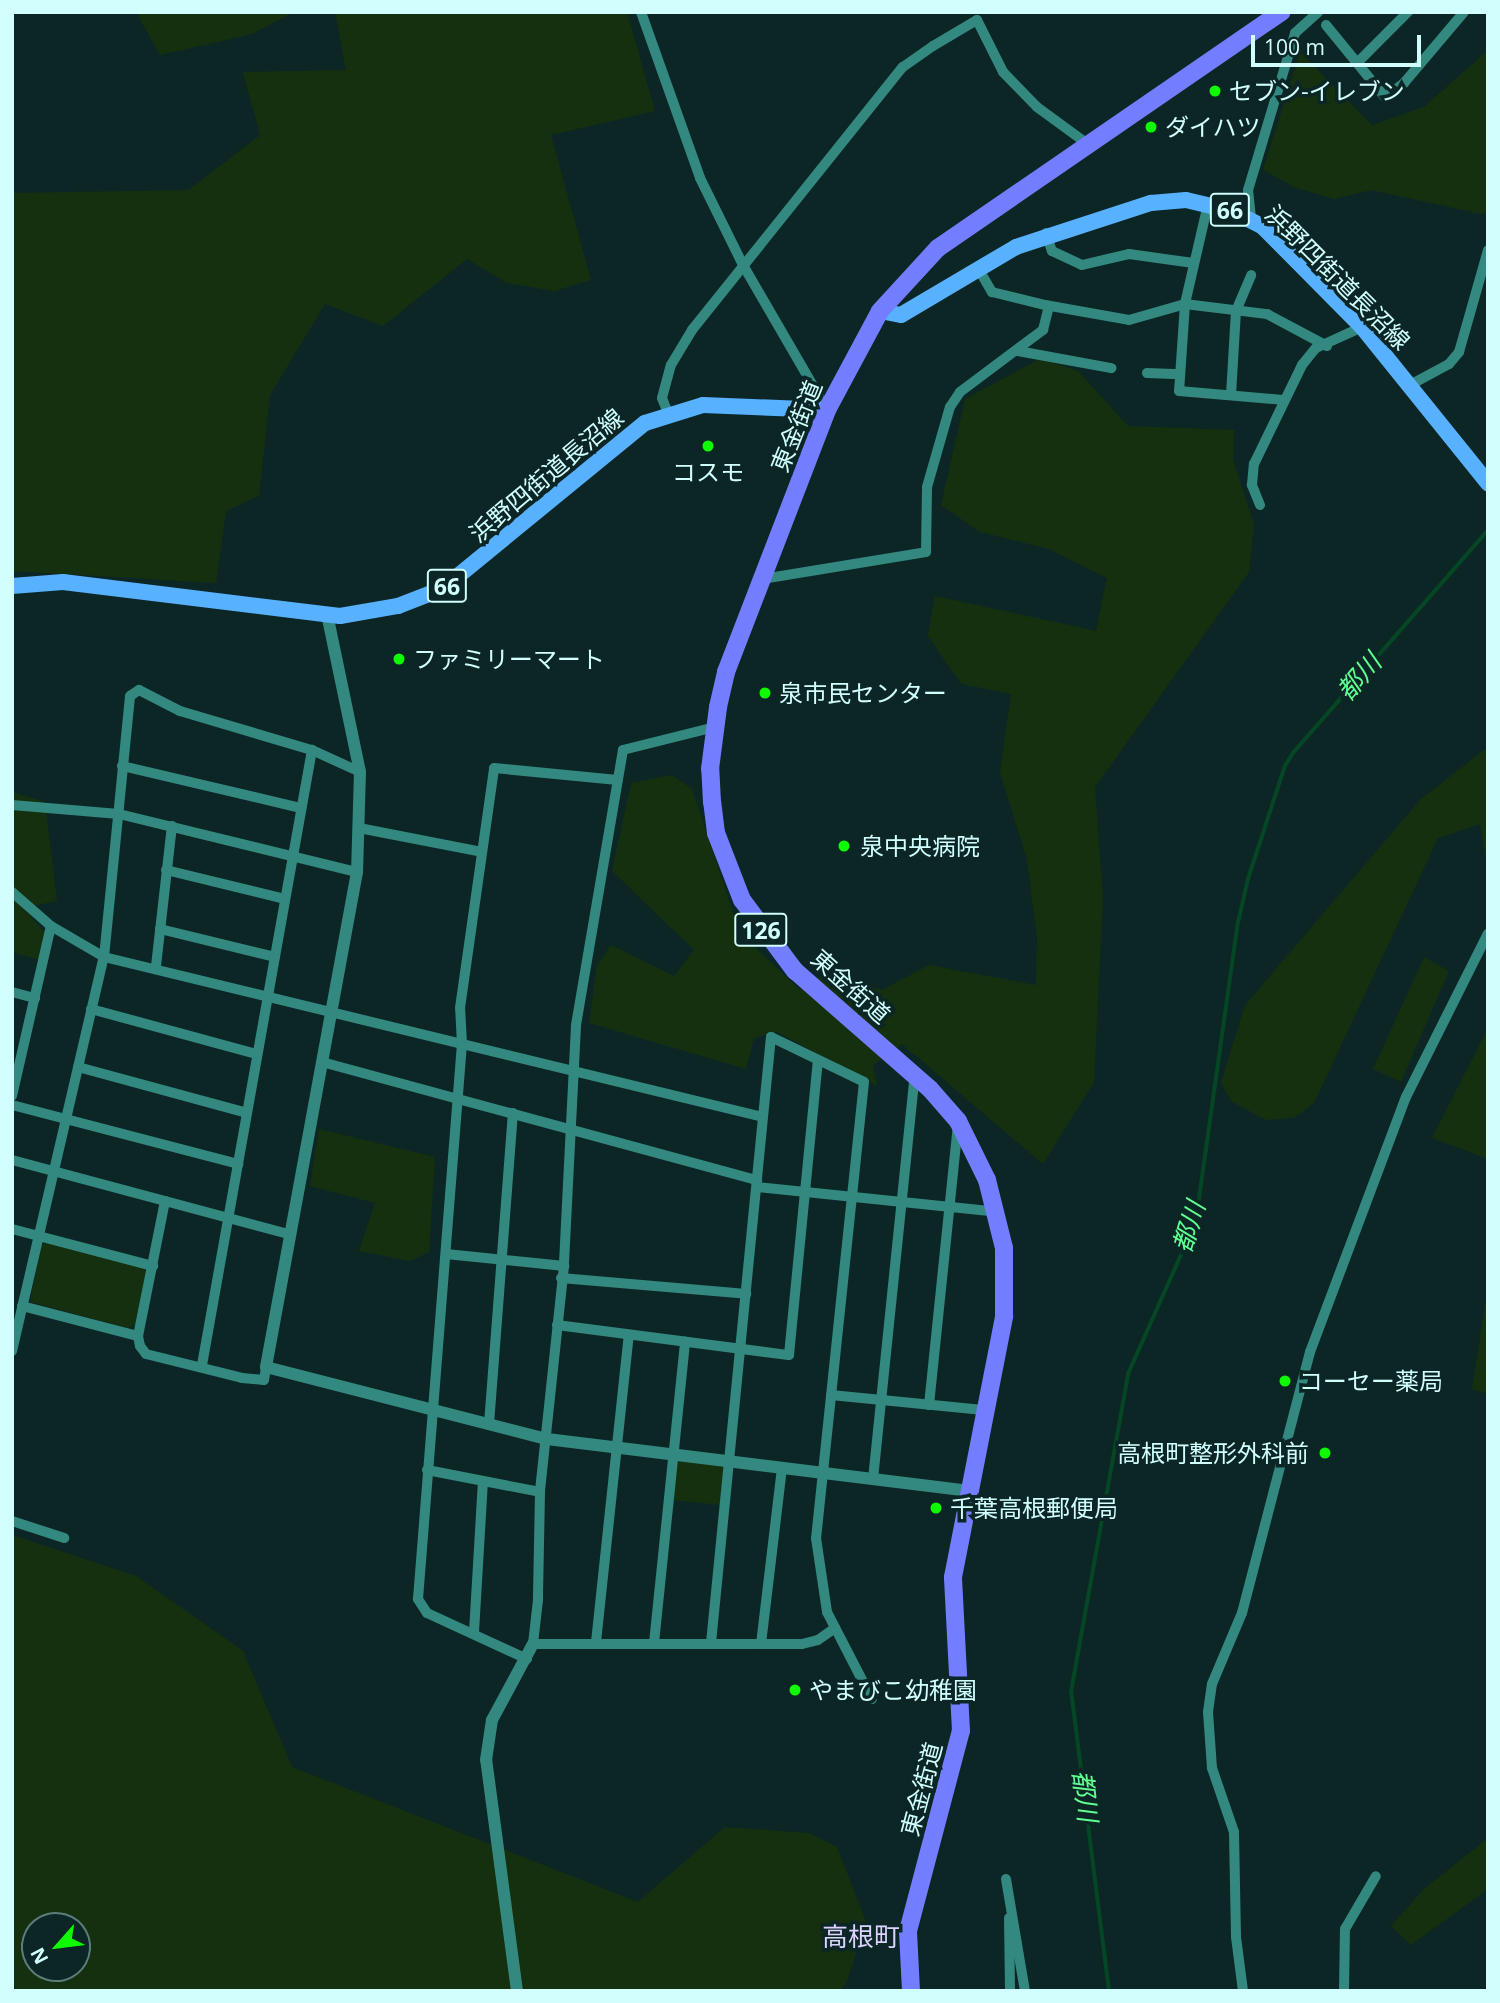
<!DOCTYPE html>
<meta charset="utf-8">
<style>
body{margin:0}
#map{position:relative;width:1500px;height:2003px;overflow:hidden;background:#0c2626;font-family:"Open Sans","Noto Sans JP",sans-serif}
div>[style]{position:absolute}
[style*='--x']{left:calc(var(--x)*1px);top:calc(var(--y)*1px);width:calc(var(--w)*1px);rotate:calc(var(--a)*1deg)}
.green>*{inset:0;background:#15300f}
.stream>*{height:3.5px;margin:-1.75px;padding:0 1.75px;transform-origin:1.75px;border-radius:1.75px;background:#054624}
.minor>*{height:10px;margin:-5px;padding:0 5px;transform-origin:5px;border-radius:5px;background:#33897f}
.tertiary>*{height:12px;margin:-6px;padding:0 6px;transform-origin:6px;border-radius:6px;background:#33897f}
.primary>*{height:16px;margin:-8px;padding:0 8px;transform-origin:8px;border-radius:8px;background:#58b1ff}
.trunk>*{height:18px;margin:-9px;padding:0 9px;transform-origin:9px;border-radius:9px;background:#727eff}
.dots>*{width:19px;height:19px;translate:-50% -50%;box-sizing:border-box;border:4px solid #0c2626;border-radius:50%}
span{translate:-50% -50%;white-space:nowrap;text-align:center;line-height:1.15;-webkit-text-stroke:7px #0c2626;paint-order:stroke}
.shield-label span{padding:2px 5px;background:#0c2626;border:2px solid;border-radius:5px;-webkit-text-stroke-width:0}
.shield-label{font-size:23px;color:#d1fffd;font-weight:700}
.poi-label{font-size:24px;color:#d1fffd}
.left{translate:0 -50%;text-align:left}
.right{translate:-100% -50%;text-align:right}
.street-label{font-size:24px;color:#d1fffd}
.water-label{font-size:26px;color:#5fff90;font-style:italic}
.neighbourhood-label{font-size:26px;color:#dcd3ff}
.frame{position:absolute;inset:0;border:14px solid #d1fffd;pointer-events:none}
.north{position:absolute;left:21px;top:1912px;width:70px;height:70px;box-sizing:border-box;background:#0c2626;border:2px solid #5b7d7c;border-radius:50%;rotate:242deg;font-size:19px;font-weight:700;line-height:28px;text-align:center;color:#d1fffd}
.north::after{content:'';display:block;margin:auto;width:24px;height:32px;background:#0ffc00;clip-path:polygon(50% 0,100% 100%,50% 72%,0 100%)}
.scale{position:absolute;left:1251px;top:35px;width:170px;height:32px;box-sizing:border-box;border:4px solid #d1fffd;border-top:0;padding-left:9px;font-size:21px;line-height:24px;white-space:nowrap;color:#d1fffd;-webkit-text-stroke:5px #0c2626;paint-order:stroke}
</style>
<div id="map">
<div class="green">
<div style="clip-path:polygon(136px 12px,294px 12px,252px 34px,160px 55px)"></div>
<div style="clip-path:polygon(335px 12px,627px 12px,655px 111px,551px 135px,591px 280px,554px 291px,507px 283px,467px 259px,383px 326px,325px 304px,270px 395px,259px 496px,226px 511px,216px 583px,12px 571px,12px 193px,189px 190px,260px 135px,243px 72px,346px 70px)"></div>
<div style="clip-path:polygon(1488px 50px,1488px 212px,1481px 214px,1371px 190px,1334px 199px,1294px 187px,1263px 170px,1300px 52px,1372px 125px,1424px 107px)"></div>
<div style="clip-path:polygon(1040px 359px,1078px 371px,1128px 426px,1234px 430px,1233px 460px,1254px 524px,1249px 572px,1095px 787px,1103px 898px,1094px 1082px,1043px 1164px,902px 1044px,873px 1065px,877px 1086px,777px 1032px,754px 1038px,746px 1069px,589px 1023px,597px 965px,611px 945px,674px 976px,694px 950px,612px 871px,631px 783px,671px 775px,692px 789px,740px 933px,799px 989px,827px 973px,882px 990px,929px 965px,1036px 985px,1037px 938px,1027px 860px,1000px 772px,1011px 694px,961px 684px,928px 636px,935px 596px,1096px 631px,1107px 578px,1049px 549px,980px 532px,941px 505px,965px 399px)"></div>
<div style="clip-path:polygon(1488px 747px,1488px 869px,1480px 824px,1438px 838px,1314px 1103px,1294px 1118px,1266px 1120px,1232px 1102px,1221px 1083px,1245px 1005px,1421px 799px)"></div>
<div style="clip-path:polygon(12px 792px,45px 802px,57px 901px,23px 908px,46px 934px,39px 960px,12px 952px)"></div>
<div style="clip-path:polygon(1424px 957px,1449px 971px,1401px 1082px,1373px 1069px)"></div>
<div style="clip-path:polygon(1488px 1028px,1488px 1159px,1432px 1138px)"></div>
<div style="clip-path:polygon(319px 1129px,435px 1157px,429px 1252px,410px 1261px,359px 1251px,375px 1203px,310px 1186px)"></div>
<div style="clip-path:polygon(49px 1241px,143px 1266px,148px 1275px,135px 1325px,128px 1328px,30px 1302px,41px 1246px)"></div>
<div style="clip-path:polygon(1488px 1285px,1488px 1394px,1472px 1389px)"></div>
<div style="clip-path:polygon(677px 1457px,725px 1463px,720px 1505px,673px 1500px)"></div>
<div style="clip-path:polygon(evenodd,12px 1535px,136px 1576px,243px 1651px,292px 1767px,638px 1902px,725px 1827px,809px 1833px,837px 1847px,866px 1922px,847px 1981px,840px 1991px,12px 1991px,12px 1535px,35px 1926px,77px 1926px,77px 1968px,35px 1968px,35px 1926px)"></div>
<div style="clip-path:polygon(1488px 1838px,1488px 1889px,1411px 1945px,1391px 1926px,1424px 1889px)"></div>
</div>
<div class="stream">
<div style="--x:1109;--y:1991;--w:301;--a:-97.2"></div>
<div style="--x:1071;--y:1692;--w:323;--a:-79.8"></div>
<div style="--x:1128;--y:1374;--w:150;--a:-66"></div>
<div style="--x:1189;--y:1237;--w:32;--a:-74"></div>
<div style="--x:1198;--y:1206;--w:286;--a:-82"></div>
<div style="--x:1238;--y:923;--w:45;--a:-77.2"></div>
<div style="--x:1248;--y:879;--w:119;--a:-71.9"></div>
<div style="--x:1285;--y:766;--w:15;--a:-58"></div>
<div style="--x:1293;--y:753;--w:296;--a:-48.8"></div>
</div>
<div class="minor">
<div style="--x:641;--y:12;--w:176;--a:70.4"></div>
<div style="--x:700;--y:178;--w:97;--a:63.7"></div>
<div style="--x:743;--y:265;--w:168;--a:59.9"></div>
<div style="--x:1326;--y:25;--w:93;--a:50.7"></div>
<div style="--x:1385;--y:97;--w:24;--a:-36"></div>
<div style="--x:1404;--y:83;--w:93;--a:-49.8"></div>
<div style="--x:1357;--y:63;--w:72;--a:-45"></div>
<div style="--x:1208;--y:204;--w:103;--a:103"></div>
<div style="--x:1185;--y:304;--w:87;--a:93.9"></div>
<div style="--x:1179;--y:391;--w:104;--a:4.9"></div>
<div style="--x:1251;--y:218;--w:28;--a:-96"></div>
<div style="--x:1248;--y:190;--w:164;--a:-73.3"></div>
<div style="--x:1295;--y:33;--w:31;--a:-42"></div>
<div style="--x:1046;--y:233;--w:19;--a:72"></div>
<div style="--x:1052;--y:251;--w:33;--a:25"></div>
<div style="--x:1082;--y:265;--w:48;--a:-13.2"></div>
<div style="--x:1129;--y:254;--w:65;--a:8"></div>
<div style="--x:978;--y:268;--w:28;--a:60"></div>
<div style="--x:992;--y:292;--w:55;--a:13.8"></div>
<div style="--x:1045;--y:305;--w:85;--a:10.1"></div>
<div style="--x:1129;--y:320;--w:58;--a:-15.9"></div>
<div style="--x:1185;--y:304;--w:83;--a:7"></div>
<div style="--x:1267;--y:314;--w:68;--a:28.1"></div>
<div style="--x:1018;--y:351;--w:95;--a:10.4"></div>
<div style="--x:1147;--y:373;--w:33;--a:2"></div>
<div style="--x:1410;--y:385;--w:44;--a:-28.3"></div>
<div style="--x:1449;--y:364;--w:16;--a:-50"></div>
<div style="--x:1459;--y:352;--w:106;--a:-74.1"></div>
<div style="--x:1231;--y:395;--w:84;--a:-86.6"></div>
<div style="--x:1236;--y:311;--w:39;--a:-67"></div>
<div style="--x:668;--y:413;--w:16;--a:-112"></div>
<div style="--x:662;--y:398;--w:34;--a:-75"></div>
<div style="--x:671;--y:365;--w:41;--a:-59"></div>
<div style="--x:692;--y:330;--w:337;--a:-51.3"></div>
<div style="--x:903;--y:67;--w:37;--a:-35"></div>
<div style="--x:933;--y:46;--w:51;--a:-30.6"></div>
<div style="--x:977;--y:20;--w:58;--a:63.4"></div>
<div style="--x:1003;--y:72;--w:49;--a:45.8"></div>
<div style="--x:1037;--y:107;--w:64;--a:36.2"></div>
<div style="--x:1260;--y:505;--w:22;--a:-112"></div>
<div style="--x:1252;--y:485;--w:21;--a:-85"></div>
<div style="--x:1254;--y:464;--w:110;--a:-64.1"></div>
<div style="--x:1302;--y:365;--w:22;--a:-51"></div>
<div style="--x:1316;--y:348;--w:51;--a:-24.5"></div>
<div style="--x:762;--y:579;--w:166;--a:-9.3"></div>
<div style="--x:926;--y:552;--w:65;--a:-89.1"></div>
<div style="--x:927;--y:487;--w:83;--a:-74"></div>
<div style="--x:950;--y:407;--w:18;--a:-56"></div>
<div style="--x:960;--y:392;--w:104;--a:-36.8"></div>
<div style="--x:1043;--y:330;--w:25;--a:-76"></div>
<div style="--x:715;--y:727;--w:95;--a:166"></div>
<div style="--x:623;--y:750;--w:280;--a:99.7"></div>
<div style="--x:576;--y:1026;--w:240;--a:92.9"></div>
<div style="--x:564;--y:1266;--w:227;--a:96.1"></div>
<div style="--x:540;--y:1492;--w:108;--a:91.1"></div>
<div style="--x:538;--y:1600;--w:44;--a:96.5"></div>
<div style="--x:533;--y:1644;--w:269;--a:0"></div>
<div style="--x:802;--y:1644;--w:16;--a:-14"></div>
<div style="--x:818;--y:1640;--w:21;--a:-35"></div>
<div style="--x:122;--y:766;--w:184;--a:13.2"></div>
<div style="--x:12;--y:805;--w:107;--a:4.8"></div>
<div style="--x:119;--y:814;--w:245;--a:13.7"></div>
<div style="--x:359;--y:828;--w:125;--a:11"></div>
<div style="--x:166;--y:870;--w:122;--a:13.7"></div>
<div style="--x:12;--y:892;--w:52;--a:41.1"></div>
<div style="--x:51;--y:926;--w:61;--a:30.3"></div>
<div style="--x:104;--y:957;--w:678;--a:13.65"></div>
<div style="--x:160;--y:929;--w:118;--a:13.7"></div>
<div style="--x:156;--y:966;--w:141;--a:-83.5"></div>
<div style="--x:12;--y:992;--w:24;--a:15"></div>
<div style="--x:91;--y:1009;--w:172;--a:15.2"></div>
<div style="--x:322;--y:1062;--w:451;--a:15.2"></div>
<div style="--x:78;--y:1067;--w:175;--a:15.2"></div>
<div style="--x:12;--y:1096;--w:174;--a:-77.1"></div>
<div style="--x:12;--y:1105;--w:234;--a:14.6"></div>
<div style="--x:12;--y:1160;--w:287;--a:15"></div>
<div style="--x:757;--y:1187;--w:241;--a:5.9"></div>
<div style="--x:165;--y:1201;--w:138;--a:101.3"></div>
<div style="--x:138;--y:1336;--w:10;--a:79"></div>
<div style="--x:140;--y:1346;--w:10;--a:53"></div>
<div style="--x:146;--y:1354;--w:99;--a:14"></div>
<div style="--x:242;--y:1378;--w:22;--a:5"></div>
<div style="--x:264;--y:1380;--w:13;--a:-81"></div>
<div style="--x:12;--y:1229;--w:146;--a:14.7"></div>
<div style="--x:446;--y:1254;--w:119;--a:5.8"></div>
<div style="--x:561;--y:1278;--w:186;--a:4.9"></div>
<div style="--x:22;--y:1306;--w:120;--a:14.5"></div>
<div style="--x:557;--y:1325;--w:234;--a:7.4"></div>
<div style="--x:789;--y:1355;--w:296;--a:-84.4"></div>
<div style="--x:12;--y:1351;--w:405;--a:-76.9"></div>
<div style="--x:104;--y:957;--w:262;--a:-84.3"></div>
<div style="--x:130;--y:696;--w:11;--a:-34"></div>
<div style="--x:139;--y:690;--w:46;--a:27.1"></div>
<div style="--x:180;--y:711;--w:138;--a:16.5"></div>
<div style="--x:312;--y:750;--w:53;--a:24.6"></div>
<div style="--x:202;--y:1365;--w:625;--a:-79.86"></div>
<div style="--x:831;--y:1395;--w:153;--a:5.6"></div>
<div style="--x:929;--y:1405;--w:282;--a:-84.1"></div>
<div style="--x:489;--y:1424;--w:312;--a:-85.6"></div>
<div style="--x:427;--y:1470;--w:115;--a:11"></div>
<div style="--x:873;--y:1479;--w:406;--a:-84.1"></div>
<div style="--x:12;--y:1521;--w:55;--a:18.1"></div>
<div style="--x:474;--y:1632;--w:151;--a:-86.6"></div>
<div style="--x:596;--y:1642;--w:309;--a:-83.9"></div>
<div style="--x:654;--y:1643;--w:303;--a:-84.1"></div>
<div style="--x:711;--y:1643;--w:609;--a:-84.35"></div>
<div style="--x:771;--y:1037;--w:103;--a:25.8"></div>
<div style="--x:864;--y:1082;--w:459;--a:96"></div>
<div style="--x:816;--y:1538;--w:75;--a:81.5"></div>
<div style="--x:827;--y:1612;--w:98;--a:62.7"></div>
<div style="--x:761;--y:1644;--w:177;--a:-83.2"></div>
<div style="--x:527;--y:1659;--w:110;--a:-155.3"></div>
<div style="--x:427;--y:1613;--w:17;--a:-123"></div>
<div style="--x:418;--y:1599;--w:557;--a:-85.47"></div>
<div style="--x:462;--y:1044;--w:36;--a:-93"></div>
<div style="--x:460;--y:1008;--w:242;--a:-81.9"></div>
<div style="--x:494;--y:768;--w:124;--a:5.6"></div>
<div style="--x:1006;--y:1879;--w:114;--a:80.4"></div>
<div style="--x:1009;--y:1918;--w:73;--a:89.2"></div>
<div style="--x:1243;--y:1991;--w:54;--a:-97.4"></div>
<div style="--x:1236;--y:1937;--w:105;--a:-91.1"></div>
<div style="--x:1234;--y:1832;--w:68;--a:-109"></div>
<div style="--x:1212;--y:1768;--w:56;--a:-94.1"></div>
<div style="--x:1208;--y:1712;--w:28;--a:-82"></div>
<div style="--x:1212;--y:1684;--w:77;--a:-67.1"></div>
<div style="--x:1242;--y:1613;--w:270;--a:-75.4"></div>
<div style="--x:1310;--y:1352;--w:272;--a:-69.4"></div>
<div style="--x:1406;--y:1097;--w:183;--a:-63.4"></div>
<div style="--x:1344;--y:1991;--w:62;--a:-89.1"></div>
<div style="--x:1345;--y:1929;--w:61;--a:-59.7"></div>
</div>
<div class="tertiary">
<div style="--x:327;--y:614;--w:161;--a:78.2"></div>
<div style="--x:360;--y:772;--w:100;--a:91.7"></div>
<div style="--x:357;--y:872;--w:503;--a:100.42"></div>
<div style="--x:266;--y:1367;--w:290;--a:14.4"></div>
<div style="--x:547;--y:1439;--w:424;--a:7"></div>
<div style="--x:517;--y:1991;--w:233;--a:-97.6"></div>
<div style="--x:486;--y:1760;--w:40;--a:-81.5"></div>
<div style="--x:492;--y:1720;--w:86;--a:-61.7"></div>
</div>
<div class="primary">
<div style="--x:880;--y:311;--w:21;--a:11"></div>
<div style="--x:901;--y:315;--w:134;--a:-30.6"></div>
<div style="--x:1016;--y:247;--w:142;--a:-18.1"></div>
<div style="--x:1151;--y:203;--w:35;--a:-5"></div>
<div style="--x:1186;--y:200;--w:47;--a:13.4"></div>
<div style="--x:1232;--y:211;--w:34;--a:27"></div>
<div style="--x:1262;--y:226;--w:142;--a:45.3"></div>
<div style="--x:1362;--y:327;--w:201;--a:51.1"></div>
<div style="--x:12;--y:586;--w:51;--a:-4.5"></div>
<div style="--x:63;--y:582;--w:279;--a:7"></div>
<div style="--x:340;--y:616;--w:59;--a:-9.8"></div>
<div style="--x:398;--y:606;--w:47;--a:-21.1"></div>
<div style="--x:442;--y:589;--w:262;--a:-39.3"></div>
<div style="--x:645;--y:423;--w:61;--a:-17.2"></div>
<div style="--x:703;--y:405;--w:124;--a:2.3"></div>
</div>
<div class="trunk">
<div style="--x:911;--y:1991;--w:60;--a:-92.9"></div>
<div style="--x:908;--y:1931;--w:207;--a:-75.2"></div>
<div style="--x:961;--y:1731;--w:154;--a:-93"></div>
<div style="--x:953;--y:1577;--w:266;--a:-78.9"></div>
<div style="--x:1004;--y:1316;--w:68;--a:-90"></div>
<div style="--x:1004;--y:1248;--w:70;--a:-104"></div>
<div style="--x:987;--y:1180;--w:66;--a:-116.2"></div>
<div style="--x:958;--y:1121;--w:43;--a:-131.2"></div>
<div style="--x:930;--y:1089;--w:179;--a:-138.8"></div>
<div style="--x:795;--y:971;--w:89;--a:-126.7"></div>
<div style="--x:742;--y:900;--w:72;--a:-111.2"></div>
<div style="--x:716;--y:833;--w:31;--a:-97"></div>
<div style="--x:712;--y:802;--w:33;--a:-93"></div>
<div style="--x:710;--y:769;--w:63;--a:-82.6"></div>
<div style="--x:718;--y:707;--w:36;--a:-77"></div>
<div style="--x:726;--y:672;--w:281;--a:-68.9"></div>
<div style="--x:827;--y:410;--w:112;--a:-61.8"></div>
<div style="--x:880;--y:311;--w:86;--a:-47.4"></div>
<div style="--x:938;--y:248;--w:417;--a:-34.5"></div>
</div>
<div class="dots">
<div style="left:1215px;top:91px;background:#0ffc00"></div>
<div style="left:1151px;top:127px;background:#0ffc00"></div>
<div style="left:708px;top:446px;background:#0ffc00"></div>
<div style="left:399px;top:659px;background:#0ffc00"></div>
<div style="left:765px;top:693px;background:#0ffc00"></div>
<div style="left:844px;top:846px;background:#0ffc00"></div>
<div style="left:1285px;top:1381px;background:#0ffc00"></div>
<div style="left:1325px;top:1453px;background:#0ffc00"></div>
<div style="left:936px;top:1508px;background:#0ffc00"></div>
<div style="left:795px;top:1690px;background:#0ffc00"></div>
</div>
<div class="shield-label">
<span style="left:1230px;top:210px">66</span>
<span style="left:447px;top:586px">66</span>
<span style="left:761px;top:930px">126</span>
</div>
<div class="poi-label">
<span class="left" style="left:1229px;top:91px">セブン-イレブン</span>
<span class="left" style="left:1165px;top:127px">ダイハツ</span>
<span style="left:708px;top:472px">コスモ</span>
<span class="left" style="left:413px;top:659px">ファミリーマート</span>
<span class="left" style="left:779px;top:693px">泉市民センター</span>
<span class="left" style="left:860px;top:846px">泉中央病院</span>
<span class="left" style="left:1299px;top:1381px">コーセー薬局</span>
<span class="right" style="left:1309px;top:1453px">高根町整形外科前</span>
<span class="left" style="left:950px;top:1508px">千葉高根郵便局</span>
<span class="left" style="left:809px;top:1690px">やまびこ幼稚園</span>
</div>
<div class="street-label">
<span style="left:1338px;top:277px;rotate:45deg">浜野四街道長沼線</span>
<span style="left:796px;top:426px;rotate:-68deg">東金街道</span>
<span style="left:546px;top:475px;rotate:-40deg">浜野四街道長沼線</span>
<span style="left:851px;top:986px;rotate:42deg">東金街道</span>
<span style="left:921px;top:1789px;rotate:-75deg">東金街道</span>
</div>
<div class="water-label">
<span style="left:1359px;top:677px;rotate:-49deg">都川</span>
<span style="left:1189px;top:1227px;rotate:-73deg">都川</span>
<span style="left:1085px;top:1796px;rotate:83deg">都川</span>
</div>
<div class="neighbourhood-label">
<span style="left:861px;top:1937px">高根町</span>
</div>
<div class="frame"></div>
<div class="north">N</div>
<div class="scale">100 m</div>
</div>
